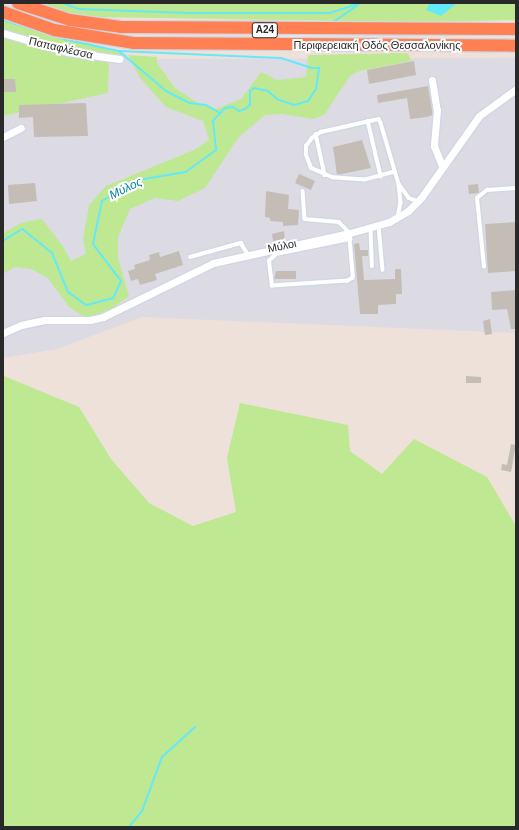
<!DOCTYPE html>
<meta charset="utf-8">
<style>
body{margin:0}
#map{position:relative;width:519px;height:830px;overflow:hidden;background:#ede1da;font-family:Helvetica,sans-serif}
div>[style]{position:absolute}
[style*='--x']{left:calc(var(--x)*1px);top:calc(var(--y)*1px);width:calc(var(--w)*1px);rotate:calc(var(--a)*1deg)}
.industrial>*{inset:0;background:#dcdbe4}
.green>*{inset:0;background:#bee891}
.water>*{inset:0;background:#64e9f8}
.stream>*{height:2px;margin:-1px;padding:0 1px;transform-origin:1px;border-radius:1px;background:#64e9f8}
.building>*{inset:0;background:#c4bdb6}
.roads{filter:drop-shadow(1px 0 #cfd6e4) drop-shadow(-1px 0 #cfd6e4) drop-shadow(0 1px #cfd6e4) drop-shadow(0 -1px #cfd6e4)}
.lane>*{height:3.5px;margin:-1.75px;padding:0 1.75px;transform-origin:1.75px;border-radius:1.75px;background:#fff}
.street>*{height:7px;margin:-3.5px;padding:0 3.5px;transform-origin:3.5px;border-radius:3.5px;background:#fff}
.highway>*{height:12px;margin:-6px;padding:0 6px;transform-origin:6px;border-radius:6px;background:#ff8052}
span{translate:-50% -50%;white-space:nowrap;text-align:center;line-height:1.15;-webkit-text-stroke:4px #fff;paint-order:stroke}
.shield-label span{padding:1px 3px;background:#fff;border:1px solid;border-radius:3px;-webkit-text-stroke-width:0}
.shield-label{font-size:10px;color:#292929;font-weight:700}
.street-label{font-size:11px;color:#292929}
.water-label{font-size:12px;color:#04819c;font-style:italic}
.frame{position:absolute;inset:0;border:4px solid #292929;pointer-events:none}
</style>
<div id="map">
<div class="industrial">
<div style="clip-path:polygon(516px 58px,516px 333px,142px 317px,57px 349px,3px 358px,3px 116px,108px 93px,109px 59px)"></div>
</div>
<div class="green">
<div style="clip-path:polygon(32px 3px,516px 3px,516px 20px,415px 22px,95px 17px,48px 9px)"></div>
<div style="clip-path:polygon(3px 17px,128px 55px,157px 57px,157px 63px,175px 88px,201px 105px,216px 109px,241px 99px,261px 72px,277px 80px,306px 77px,308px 55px,408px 53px,411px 61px,359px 71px,350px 76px,324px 115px,313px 119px,282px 114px,265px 115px,238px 138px,205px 188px,178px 201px,155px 198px,130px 209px,118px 237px,118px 258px,129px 296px,110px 310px,86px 318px,69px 307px,48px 278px,31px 269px,15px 267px,3px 274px,3px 233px,21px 223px,42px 219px,62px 245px,71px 261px,86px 254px,83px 239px,89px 205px,106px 186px,194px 150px,209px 140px,203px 121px,166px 107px,140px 78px,128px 55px,109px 59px,108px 93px,3px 116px)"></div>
<div style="clip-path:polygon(4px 376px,79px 407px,111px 459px,149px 503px,193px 526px,236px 512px,227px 458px,240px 403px,348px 425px,350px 451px,382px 474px,414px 439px,487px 477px,516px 526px,516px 827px,3px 827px)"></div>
</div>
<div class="water">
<div style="clip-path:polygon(430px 3px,457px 3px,441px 16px,426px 10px)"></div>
</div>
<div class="stream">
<div style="--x:63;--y:3;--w:17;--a:21"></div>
<div style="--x:79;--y:9;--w:109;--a:2.1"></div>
<div style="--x:188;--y:13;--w:142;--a:0"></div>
<div style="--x:330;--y:13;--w:33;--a:-18"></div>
<div style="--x:3;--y:20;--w:67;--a:17.4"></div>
<div style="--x:67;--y:40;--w:53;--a:11.9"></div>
<div style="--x:119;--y:51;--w:162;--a:2.5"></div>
<div style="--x:281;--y:58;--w:33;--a:18"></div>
<div style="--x:312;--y:68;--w:7;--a:0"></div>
<div style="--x:319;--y:68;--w:21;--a:98"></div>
<div style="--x:316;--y:89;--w:14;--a:124"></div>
<div style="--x:308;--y:101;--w:15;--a:164"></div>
<div style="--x:294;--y:105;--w:18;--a:-161"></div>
<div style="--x:277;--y:99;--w:12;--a:-138"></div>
<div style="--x:268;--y:91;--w:14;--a:-168"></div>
<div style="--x:254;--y:88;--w:5;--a:143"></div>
<div style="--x:250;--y:91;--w:14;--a:90"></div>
<div style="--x:250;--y:105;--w:6;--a:141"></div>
<div style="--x:245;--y:109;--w:6;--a:162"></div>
<div style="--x:239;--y:111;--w:7;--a:-146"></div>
<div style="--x:233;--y:107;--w:8;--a:173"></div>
<div style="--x:225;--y:108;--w:18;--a:133"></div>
<div style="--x:213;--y:121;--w:29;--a:84"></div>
<div style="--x:216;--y:150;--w:37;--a:144"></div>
<div style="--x:186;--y:172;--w:49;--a:170.5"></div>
<div style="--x:138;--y:180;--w:42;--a:149.7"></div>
<div style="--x:102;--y:201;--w:44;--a:101.8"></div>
<div style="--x:93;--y:244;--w:46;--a:52.9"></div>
<div style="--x:121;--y:281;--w:19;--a:115"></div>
<div style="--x:113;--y:298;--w:28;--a:165"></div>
<div style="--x:86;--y:305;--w:22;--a:-144"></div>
<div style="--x:68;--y:292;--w:42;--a:-112.3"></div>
<div style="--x:52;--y:253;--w:38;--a:-141"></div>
<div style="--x:22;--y:229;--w:22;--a:148"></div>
<div style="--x:332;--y:23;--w:32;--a:-35"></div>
<div style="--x:120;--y:52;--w:60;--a:40.3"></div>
<div style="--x:166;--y:91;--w:27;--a:27"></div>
<div style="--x:190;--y:103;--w:16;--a:7"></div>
<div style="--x:206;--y:105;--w:16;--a:30"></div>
<div style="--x:129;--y:827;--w:21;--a:-51"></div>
<div style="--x:142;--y:811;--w:58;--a:-69.7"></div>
<div style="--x:162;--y:757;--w:45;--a:-42.3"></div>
</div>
<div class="building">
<div style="clip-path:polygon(414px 61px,416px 75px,369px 84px,367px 70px)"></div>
<div style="clip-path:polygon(3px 79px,15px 79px,16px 92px,3px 92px)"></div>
<div style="clip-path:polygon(428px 86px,432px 110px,432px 115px,427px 117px,410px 119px,407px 98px,378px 103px,377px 95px)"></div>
<div style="clip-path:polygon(86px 103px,88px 136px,34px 137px,33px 117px,19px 118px,19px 105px)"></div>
<div style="clip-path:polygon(362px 140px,371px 168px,337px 175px,333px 147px)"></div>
<div style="clip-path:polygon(299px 174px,315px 181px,311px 190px,295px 183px)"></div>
<div style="clip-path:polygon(35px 183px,37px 201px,9px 204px,8px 185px)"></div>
<div style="clip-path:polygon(478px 184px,479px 193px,469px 194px,468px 185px)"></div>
<div style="clip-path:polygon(266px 191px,289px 195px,288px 209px,299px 210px,298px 225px,283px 226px,283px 222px,270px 221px,270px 218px,265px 217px)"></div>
<div style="clip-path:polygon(516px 222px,516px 271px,488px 273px,485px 224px)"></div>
<div style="clip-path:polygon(284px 231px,285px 239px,273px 241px,272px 234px)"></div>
<div style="clip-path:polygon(359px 243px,360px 250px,368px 250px,368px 256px,362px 256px,364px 280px,395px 279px,395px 269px,401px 269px,402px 294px,396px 294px,396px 304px,378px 305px,378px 314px,360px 314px,354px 244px)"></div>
<div style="clip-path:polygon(179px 251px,183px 265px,155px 274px,157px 280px,140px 285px,138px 279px,131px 281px,128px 271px,135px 269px,134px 265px,150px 260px,149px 255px,159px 252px,160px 257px)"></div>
<div style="clip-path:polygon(276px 271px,296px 271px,296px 279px,274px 279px)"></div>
<div style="clip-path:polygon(516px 290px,516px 329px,511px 329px,507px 309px,492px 310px,491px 292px)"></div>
<div style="clip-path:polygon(490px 319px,492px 334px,485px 335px,483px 321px)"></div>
<div style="clip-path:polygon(466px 376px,481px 377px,481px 383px,466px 383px)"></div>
<div style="clip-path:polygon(511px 444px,516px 445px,511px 472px,501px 470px,502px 464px,507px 465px)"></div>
</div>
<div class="roads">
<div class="lane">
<div style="--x:368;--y:121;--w:57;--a:76.7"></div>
<div style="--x:316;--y:134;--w:42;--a:77.6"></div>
<div style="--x:395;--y:172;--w:31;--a:165"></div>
<div style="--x:365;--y:180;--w:32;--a:-176"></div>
<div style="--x:333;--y:178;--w:24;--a:-156"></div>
<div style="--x:311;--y:168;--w:14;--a:-111"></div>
<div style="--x:306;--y:155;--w:9;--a:-90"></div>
<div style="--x:306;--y:146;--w:10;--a:-53"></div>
<div style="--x:312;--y:138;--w:11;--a:-34"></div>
<div style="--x:321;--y:132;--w:59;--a:-12.6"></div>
<div style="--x:379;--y:119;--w:4;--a:63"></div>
<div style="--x:381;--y:123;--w:64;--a:73.6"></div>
<div style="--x:399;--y:184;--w:19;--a:84"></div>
<div style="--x:401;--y:203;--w:14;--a:102"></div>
<div style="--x:399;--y:184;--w:17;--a:54"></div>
<div style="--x:409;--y:198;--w:9;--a:21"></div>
<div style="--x:303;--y:191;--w:28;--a:86"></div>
<div style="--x:305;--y:219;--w:34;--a:5"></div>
<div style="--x:339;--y:222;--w:16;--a:45"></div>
<div style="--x:350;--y:233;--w:6;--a:90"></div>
<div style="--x:350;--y:239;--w:37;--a:85"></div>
<div style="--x:353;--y:276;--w:2;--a:90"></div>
<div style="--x:353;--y:278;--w:6;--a:149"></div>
<div style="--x:348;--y:281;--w:76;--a:176.2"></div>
<div style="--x:272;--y:286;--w:25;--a:-97"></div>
<div style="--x:269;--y:261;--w:10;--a:-45"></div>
<div style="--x:276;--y:254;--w:76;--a:-11.5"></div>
<div style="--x:379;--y:226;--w:44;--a:84.8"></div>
<div style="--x:371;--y:228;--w:38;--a:88"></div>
<div style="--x:190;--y:257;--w:53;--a:-15.4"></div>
<div style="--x:241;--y:243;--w:13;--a:58"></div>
<div style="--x:484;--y:267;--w:69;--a:-95.8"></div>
<div style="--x:477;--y:198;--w:13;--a:-39"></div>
<div style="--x:487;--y:190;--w:29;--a:-4"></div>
</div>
<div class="street">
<div style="--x:3;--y:33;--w:68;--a:16.3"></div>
<div style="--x:68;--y:52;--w:52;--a:7.7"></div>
<div style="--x:432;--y:80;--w:30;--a:81"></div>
<div style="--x:437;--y:110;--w:36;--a:95"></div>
<div style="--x:434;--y:146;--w:22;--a:68"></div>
<div style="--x:3;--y:137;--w:20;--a:-27"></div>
<div style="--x:3;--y:333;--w:20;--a:-24"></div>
<div style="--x:21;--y:325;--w:24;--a:-12"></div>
<div style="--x:44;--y:320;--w:46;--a:0"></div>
<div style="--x:90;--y:320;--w:13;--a:-13"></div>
<div style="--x:103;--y:317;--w:123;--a:-26.1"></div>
<div style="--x:213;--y:263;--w:140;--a:-12.4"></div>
<div style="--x:350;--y:233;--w:41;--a:-15.8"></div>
<div style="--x:389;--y:222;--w:22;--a:-30"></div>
<div style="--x:408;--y:211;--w:18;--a:-45"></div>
<div style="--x:421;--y:198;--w:100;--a:-54.7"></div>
<div style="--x:479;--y:116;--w:46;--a:-36.1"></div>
</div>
<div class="highway">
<div style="--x:18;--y:3;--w:55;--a:18.1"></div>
<div style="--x:70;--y:20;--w:51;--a:7.8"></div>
<div style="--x:121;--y:27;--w:395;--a:0.3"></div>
<div style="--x:3;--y:12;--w:54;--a:19.4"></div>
<div style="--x:54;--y:30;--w:80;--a:9.3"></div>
<div style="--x:133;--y:43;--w:383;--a:0.4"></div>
</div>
</div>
<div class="shield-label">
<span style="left:265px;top:30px">Α24</span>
</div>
<div class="street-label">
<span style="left:377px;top:45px">Περιφερειακή Οδός Θεσσαλονίκης</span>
<span style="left:61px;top:48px;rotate:13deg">Παπαφλέσσα</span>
<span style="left:282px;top:246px;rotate:-11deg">Μύλοι</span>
</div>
<div class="water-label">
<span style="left:126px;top:189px;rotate:-26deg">Μύλος</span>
</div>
<div class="frame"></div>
</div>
